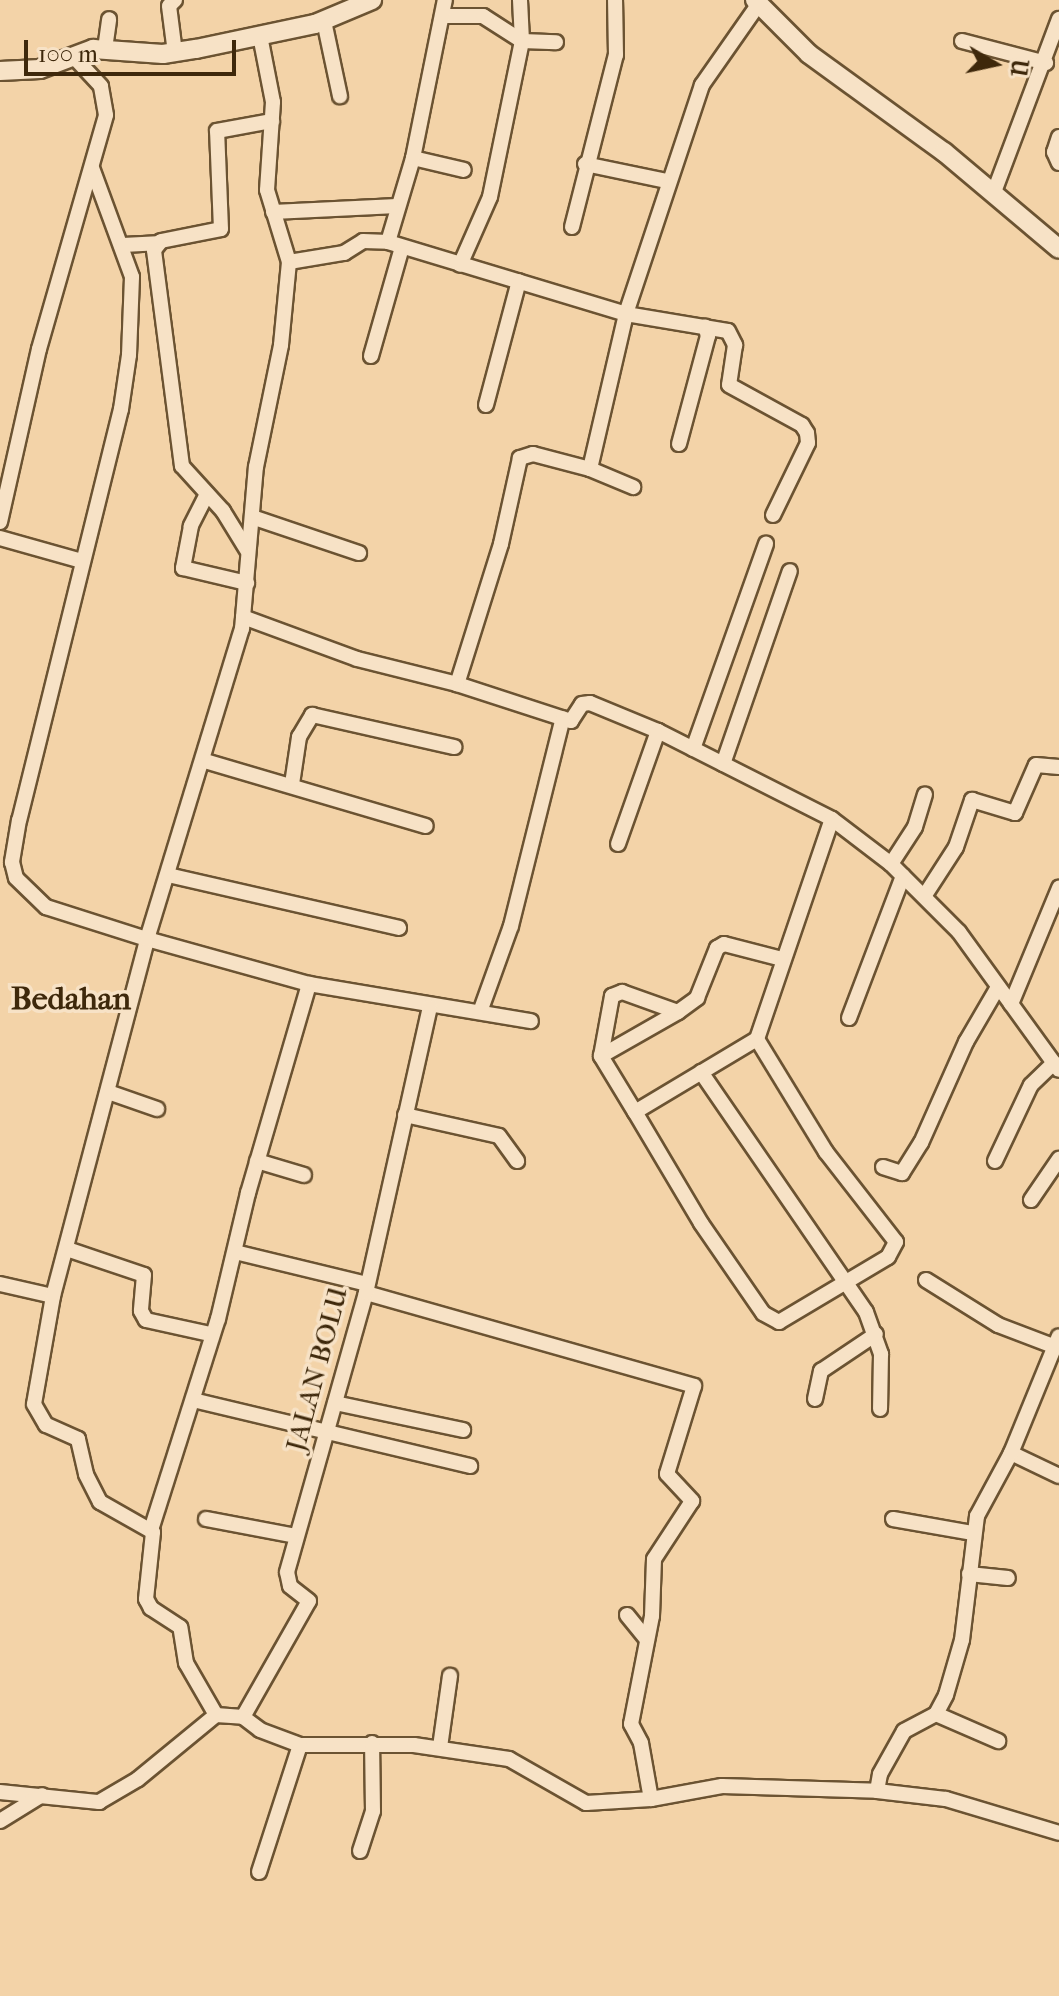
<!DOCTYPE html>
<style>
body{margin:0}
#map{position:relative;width:1059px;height:1996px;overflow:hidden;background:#f3d3a8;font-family:"IM FELL French Canon",serif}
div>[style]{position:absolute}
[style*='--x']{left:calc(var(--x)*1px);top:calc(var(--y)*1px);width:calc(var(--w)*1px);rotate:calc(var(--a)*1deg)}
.roads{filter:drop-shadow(2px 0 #6b5332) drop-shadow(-2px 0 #6b5332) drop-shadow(0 2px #6b5332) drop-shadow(0 -2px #6b5332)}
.minor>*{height:14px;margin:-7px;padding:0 7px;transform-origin:7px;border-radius:7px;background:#f7e2c6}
.tertiary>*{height:18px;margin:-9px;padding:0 9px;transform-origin:9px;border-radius:9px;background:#f7e2c6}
span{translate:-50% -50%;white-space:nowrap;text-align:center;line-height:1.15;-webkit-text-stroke:7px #f7e2c6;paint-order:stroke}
.street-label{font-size:28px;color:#3e280b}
.quarter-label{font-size:32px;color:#3e280b;font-weight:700}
.north{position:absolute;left:955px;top:24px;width:80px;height:80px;-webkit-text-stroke:6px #f7e2c6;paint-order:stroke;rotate:99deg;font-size:22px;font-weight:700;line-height:32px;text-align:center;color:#3e280b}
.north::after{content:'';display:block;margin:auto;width:28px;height:36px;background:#3e280b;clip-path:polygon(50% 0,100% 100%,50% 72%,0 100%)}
.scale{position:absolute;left:24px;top:40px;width:212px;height:36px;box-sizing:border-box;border:4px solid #3e280b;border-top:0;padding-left:10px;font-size:24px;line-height:28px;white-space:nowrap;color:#3e280b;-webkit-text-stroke:6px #f7e2c6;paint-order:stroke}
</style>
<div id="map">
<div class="roads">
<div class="minor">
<div style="--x:175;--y:0;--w:8;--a:135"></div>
<div style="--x:169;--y:6;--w:47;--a:82.7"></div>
<div style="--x:520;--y:0;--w:41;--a:87.2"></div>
<div style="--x:522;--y:41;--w:34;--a:2"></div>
<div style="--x:758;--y:5;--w:98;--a:125"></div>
<div style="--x:702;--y:85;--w:241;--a:108.4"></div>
<div style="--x:626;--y:314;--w:159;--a:103.1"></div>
<div style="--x:590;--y:469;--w:59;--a:-165.3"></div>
<div style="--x:533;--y:454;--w:14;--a:163"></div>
<div style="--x:520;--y:458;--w:88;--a:102.5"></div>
<div style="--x:501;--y:544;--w:147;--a:107.4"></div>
<div style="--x:457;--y:684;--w:120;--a:18"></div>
<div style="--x:571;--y:721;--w:20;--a:-57"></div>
<div style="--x:582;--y:704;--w:8;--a:-7"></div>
<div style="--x:590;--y:703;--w:74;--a:22.4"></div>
<div style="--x:658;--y:731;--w:195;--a:26.8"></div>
<div style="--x:832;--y:819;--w:74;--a:37.3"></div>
<div style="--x:891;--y:864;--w:96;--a:45"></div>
<div style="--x:959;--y:932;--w:170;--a:54.1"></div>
<div style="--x:445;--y:16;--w:38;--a:0"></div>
<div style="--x:483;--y:16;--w:46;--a:32.7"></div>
<div style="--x:522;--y:41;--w:159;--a:101.6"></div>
<div style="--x:490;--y:197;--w:74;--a:113.8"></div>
<div style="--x:324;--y:21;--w:77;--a:78"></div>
<div style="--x:962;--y:41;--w:87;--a:14.7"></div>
<div style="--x:105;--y:49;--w:30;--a:-82"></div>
<div style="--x:1059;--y:137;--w:16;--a:108"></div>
<div style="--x:1054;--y:152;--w:12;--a:66"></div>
<div style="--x:413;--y:158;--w:52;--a:13.2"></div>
<div style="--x:585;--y:164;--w:84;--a:11.7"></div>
<div style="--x:92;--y:168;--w:116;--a:69.8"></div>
<div style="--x:132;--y:277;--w:78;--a:92.2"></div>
<div style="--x:129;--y:355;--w:55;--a:98.4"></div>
<div style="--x:121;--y:409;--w:423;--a:103.9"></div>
<div style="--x:19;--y:820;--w:43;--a:99.5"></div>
<div style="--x:12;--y:862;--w:16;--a:76"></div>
<div style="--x:16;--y:878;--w:42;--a:44"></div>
<div style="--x:46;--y:907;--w:106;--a:17.6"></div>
<div style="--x:147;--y:939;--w:168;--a:15.5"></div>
<div style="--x:309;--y:984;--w:225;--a:9.5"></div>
<div style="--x:994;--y:192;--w:185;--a:-69.4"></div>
<div style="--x:273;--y:212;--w:124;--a:-2.8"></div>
<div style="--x:572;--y:227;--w:178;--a:-75.7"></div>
<div style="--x:616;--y:55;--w:55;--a:-91"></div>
<div style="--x:388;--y:242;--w:88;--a:-73.4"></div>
<div style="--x:413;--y:158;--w:161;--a:-78.6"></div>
<div style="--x:123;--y:245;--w:34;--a:-3"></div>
<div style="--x:289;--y:262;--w:56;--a:-9.3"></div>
<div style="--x:344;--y:253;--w:22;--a:-32"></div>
<div style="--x:363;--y:241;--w:25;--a:2"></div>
<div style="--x:388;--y:242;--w:249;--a:16.8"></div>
<div style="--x:626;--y:314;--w:103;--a:9.5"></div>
<div style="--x:728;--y:331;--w:16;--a:63"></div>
<div style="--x:735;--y:345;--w:40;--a:98.5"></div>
<div style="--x:729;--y:385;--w:83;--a:28.7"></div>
<div style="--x:802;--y:425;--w:9;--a:58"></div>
<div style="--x:807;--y:433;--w:10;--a:84"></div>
<div style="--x:808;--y:443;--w:80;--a:115.9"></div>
<div style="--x:371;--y:356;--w:113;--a:-74.1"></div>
<div style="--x:486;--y:405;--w:128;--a:-75.1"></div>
<div style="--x:679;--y:444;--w:112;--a:-75"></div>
<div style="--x:708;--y:336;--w:10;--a:-107"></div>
<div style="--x:590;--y:469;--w:47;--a:22.7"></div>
<div style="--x:207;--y:494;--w:36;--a:117"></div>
<div style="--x:191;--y:526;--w:43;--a:100.8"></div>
<div style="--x:183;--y:568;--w:66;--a:13.2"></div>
<div style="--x:252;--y:517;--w:113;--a:18.6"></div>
<div style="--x:0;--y:522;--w:177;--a:-77.3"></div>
<div style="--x:39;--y:349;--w:243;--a:-74"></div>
<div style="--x:106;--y:115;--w:29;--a:-100"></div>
<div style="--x:101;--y:86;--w:41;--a:-133"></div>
<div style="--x:0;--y:538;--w:85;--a:15.7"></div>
<div style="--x:247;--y:550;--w:46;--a:-121.6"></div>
<div style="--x:223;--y:511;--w:61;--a:-132.3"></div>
<div style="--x:182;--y:466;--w:218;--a:-97.4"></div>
<div style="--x:154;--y:250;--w:11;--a:-52"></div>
<div style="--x:161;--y:241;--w:61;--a:-11.3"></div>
<div style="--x:221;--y:229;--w:98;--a:-92.3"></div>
<div style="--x:217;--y:131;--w:56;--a:-10.3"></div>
<div style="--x:243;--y:617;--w:121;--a:20.2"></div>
<div style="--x:357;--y:659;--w:103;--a:14"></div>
<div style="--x:693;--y:749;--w:218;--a:-70.4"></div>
<div style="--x:205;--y:761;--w:230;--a:16.4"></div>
<div style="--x:723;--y:764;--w:204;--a:-70.9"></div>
<div style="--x:292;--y:784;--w:48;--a:-81.5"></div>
<div style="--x:299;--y:737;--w:26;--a:-59"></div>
<div style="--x:312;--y:715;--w:146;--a:12.7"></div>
<div style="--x:618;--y:844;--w:120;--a:-70.5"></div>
<div style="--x:891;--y:864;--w:44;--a:-57"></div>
<div style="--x:915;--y:827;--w:34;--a:-73"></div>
<div style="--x:168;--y:875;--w:237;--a:12.9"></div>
<div style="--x:925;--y:895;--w:57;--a:-57.1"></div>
<div style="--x:956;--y:847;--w:50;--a:-71.2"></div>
<div style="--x:972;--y:800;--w:45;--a:16.8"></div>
<div style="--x:1015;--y:813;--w:52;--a:-66.4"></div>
<div style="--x:1036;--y:765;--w:23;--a:5"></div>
<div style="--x:1011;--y:1004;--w:126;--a:-67.5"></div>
<div style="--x:480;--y:1012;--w:91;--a:-70.2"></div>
<div style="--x:511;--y:926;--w:214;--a:-76"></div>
<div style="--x:849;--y:1018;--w:152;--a:-69.2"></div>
<div style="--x:757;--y:1039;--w:132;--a:58.6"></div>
<div style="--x:826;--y:1152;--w:114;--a:52.1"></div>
<div style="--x:896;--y:1242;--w:17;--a:118"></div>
<div style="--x:888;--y:1257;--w:127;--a:149.2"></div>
<div style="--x:779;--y:1322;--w:18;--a:-151"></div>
<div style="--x:763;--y:1313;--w:109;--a:-124.6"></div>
<div style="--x:701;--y:1223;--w:129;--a:-120.7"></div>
<div style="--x:635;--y:1112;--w:142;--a:-30.9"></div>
<div style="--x:757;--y:1039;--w:232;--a:-71.2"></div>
<div style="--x:601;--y:1056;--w:89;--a:-29.7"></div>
<div style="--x:701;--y:1072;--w:291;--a:55.5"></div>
<div style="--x:866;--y:1312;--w:45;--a:70.3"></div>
<div style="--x:881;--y:1354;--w:55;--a:91"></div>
<div style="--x:108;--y:1092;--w:52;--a:19.1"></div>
<div style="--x:635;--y:1112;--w:66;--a:-121.3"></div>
<div style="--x:601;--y:1056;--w:61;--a:-79.6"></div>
<div style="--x:612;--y:996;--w:11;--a:-22"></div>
<div style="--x:622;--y:992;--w:59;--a:19.7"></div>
<div style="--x:678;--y:1012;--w:24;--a:-36"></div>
<div style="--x:697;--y:998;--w:54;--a:-68.2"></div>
<div style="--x:717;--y:948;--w:8;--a:-30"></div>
<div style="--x:724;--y:944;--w:60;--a:14.5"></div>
<div style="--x:405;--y:1115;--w:96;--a:12.6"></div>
<div style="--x:499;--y:1136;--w:31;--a:54"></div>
<div style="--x:257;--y:1161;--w:49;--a:16.6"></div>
<div style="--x:995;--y:1161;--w:84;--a:-64.7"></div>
<div style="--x:1031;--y:1085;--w:32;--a:-44"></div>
<div style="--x:883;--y:1167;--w:20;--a:18"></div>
<div style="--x:902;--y:1173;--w:36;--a:-58"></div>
<div style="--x:921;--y:1143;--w:111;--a:-66"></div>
<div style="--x:966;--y:1042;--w:64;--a:-59.8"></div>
<div style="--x:1031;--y:1200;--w:50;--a:-55.7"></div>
<div style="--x:67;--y:1249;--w:81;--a:18.7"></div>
<div style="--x:144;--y:1275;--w:36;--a:95"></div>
<div style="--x:141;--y:1311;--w:10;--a:61"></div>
<div style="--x:146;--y:1320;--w:66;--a:12.3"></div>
<div style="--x:235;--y:1252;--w:136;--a:13.6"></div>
<div style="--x:926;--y:1280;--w:85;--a:32"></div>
<div style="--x:998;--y:1325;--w:59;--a:20.9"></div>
<div style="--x:0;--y:1284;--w:54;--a:12.8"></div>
<div style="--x:366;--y:1293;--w:341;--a:15.8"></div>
<div style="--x:694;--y:1386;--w:92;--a:107.1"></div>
<div style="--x:667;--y:1474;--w:37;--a:47"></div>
<div style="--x:692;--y:1501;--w:69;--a:123.2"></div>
<div style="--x:654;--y:1559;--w:57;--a:92"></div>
<div style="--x:652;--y:1616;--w:110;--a:101"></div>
<div style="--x:631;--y:1724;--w:21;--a:62"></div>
<div style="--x:641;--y:1743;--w:57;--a:79.9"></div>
<div style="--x:815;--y:1399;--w:29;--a:-78"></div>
<div style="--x:821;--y:1371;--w:66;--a:-33.9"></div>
<div style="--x:193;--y:1400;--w:285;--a:13.4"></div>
<div style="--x:335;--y:1403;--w:131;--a:11.9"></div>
<div style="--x:1011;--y:1453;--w:53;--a:25.6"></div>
<div style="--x:206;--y:1519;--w:92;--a:10.7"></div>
<div style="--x:893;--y:1519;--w:80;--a:10"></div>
<div style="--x:151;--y:1530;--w:221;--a:-72.4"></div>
<div style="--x:218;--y:1319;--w:130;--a:-76.6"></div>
<div style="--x:248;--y:1193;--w:218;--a:-73.7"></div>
<div style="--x:969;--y:1574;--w:39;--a:6"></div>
<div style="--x:627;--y:1615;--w:32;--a:51"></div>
<div style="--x:936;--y:1714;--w:68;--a:23.5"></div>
<div style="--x:216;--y:1715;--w:60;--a:-120"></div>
<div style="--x:186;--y:1663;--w:36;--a:-99"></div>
<div style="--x:180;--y:1627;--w:35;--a:-147"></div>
<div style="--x:151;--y:1608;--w:10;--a:-119"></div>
<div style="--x:146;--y:1599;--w:67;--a:-84"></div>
<div style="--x:153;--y:1532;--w:61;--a:-150.5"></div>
<div style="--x:100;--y:1502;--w:31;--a:-117"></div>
<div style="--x:86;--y:1474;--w:36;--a:-103"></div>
<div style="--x:78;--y:1439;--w:35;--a:-156"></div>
<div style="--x:46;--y:1425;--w:24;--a:-120"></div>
<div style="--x:34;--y:1404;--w:110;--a:-80"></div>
<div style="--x:53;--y:1296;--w:369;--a:-75.2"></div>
<div style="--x:147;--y:939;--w:324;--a:-73"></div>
<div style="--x:242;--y:629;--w:163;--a:-85.1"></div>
<div style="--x:256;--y:467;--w:125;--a:-78.4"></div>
<div style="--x:281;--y:345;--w:83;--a:-84.5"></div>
<div style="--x:289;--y:262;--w:75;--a:-107"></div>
<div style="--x:267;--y:190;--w:88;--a:-86.1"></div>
<div style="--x:273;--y:102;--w:67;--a:-101.1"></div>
<div style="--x:243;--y:1717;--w:133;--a:-60.4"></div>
<div style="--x:309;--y:1601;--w:24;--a:-142"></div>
<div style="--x:290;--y:1586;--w:14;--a:-102"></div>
<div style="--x:287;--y:1572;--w:290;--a:-74.2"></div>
<div style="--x:366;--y:1293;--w:293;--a:-77.4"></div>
<div style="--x:440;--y:1747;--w:72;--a:-82"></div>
<div style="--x:877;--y:1791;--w:17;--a:-80"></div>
<div style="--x:880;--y:1774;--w:49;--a:-60.8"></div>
<div style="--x:904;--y:1731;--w:36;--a:-28"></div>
<div style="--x:936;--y:1714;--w:21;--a:-62"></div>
<div style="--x:946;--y:1695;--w:57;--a:-73.8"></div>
<div style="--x:962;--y:1640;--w:125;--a:-83.1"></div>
<div style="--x:977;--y:1516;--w:72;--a:-61.6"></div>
<div style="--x:1011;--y:1453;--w:126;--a:-67.7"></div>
<div style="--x:0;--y:1792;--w:100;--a:5.8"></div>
<div style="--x:99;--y:1802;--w:45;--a:-30.5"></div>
<div style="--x:138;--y:1779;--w:101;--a:-39.4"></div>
<div style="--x:216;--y:1715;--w:27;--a:4"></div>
<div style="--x:243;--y:1717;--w:21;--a:37"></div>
<div style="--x:260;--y:1730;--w:43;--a:20.6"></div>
<div style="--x:300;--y:1745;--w:114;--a:0"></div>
<div style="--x:414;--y:1745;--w:96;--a:8.4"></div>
<div style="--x:509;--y:1759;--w:89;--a:29.7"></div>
<div style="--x:586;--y:1803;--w:65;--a:-3.5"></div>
<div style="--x:651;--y:1799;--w:72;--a:-10.4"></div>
<div style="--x:722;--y:1786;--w:155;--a:1.8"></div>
<div style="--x:877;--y:1791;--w:69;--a:6.6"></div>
<div style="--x:946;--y:1799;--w:118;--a:16.7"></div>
<div style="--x:0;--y:1821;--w:49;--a:-31.8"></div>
<div style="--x:360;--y:1851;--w:42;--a:-72"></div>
<div style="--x:373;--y:1811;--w:68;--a:-90.8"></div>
<div style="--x:259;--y:1872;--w:133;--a:-72.1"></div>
</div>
<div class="tertiary">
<div style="--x:755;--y:0;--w:76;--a:45"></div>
<div style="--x:809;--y:54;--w:167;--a:36"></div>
<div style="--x:944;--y:152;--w:150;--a:40.1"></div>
<div style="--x:0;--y:71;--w:40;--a:-2.9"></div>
<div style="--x:40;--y:69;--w:57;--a:-20.7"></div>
<div style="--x:93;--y:49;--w:70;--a:4.1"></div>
<div style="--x:163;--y:54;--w:33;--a:-9"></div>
<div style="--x:196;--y:49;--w:122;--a:-11.9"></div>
<div style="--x:315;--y:24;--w:62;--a:-22.8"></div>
</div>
</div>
<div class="street-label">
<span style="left:317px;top:1369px;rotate:-75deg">JALAN BOLU</span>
</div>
<div class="quarter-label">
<span style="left:71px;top:999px">Bedahan</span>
</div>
<div class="north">U</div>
<div class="scale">100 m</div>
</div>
